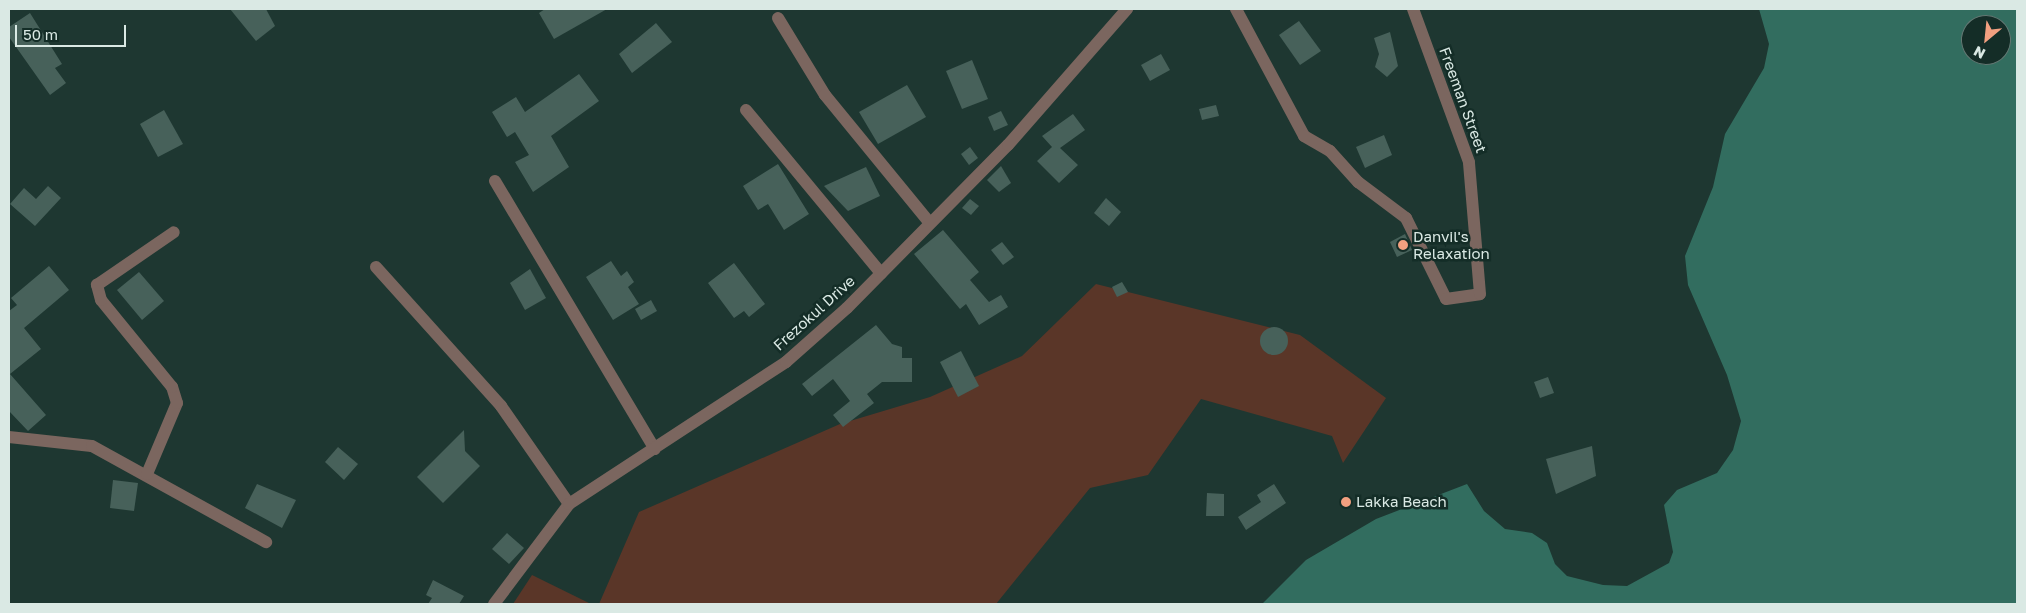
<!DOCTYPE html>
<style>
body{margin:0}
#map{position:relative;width:2026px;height:613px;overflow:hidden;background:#1e3731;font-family:"Golos Text",sans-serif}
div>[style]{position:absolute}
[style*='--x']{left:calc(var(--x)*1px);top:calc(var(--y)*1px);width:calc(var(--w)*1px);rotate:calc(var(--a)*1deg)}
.green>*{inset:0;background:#5a3628}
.water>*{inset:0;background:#326d5f}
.building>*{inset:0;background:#47615a}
.round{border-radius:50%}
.minor>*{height:12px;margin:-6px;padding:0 6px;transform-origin:6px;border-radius:6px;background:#7b665f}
.dots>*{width:14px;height:14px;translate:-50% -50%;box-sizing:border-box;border:2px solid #142d27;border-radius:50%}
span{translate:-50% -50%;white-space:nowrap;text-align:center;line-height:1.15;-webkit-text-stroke:5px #142d27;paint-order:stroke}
.street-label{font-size:15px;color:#dae9e4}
.poi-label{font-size:15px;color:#dae9e4}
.left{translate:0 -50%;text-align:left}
.frame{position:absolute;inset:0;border:10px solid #dae9e4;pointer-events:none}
.north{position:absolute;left:1961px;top:15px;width:50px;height:50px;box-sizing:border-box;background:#142d27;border:1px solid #637873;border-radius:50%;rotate:208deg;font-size:14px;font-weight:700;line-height:20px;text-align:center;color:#dae9e4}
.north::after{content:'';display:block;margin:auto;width:18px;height:22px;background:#f2a080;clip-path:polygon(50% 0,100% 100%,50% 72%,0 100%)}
.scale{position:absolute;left:15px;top:25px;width:111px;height:22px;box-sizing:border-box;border:2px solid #dae9e4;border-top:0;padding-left:6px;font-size:15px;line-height:18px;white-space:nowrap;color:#dae9e4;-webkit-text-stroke:4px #142d27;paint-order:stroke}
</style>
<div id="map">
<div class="green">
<div style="clip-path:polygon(1096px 284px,1300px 335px,1386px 398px,1343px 463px,1332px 436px,1201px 399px,1148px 475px,1090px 488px,996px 604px,599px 604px,639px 512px,840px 424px,930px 397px,1022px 356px)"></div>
<div style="clip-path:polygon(532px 575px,591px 604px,513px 604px)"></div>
</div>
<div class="water">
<div style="clip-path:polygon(evenodd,1759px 9px,2017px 9px,2017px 604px,1262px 604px,1306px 560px,1376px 519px,1467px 484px,1484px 511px,1505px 529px,1532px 533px,1547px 543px,1555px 564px,1567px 576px,1603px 585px,1627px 586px,1669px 563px,1673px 552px,1664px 505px,1677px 490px,1717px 473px,1733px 450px,1741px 421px,1727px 375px,1688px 285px,1685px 256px,1713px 187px,1725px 134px,1764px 68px,1769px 44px,1759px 9px,1971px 25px,2001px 25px,2001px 55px,1971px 55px,1971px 25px)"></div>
</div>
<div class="building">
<div style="clip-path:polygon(230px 9px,266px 9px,275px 26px,256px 41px)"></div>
<div style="clip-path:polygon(545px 9px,607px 9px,554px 39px,539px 13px)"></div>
<div style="clip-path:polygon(30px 13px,62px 64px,55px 68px,66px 83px,50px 95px,9px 37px,9px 27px)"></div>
<div style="clip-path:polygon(1299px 21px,1321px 51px,1300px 65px,1279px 35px)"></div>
<div style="clip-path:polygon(656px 23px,672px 42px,632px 73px,619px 54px)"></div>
<div style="clip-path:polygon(1390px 32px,1398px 66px,1387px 77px,1375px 67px,1379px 54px,1374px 38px)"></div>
<div style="clip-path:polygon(1161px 54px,1170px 70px,1150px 81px,1141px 65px)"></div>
<div style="clip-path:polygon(972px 60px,988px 99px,962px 109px,946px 71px)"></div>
<div style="clip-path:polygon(579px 74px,599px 101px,551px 136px,569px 167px,533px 192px,515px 162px,529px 155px,515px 132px,507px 137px,492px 112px,516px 97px,525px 112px)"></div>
<div style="clip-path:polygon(907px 85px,926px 117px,878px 144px,859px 112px)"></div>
<div style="clip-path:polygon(1216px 105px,1219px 116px,1202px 120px,1199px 109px)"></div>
<div style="clip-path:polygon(164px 110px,183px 144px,158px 157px,140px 124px)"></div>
<div style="clip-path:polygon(1001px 111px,1008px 125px,994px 131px,988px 117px)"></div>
<div style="clip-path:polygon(1073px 114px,1085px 130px,1060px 148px,1078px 165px,1059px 183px,1037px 161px,1052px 147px,1042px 136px)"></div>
<div style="clip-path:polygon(1384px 135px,1392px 155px,1365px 168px,1356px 147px)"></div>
<div style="clip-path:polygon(970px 147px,978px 158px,969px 165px,961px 154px)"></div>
<div style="clip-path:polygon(778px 164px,809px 214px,784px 230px,768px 204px,758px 210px,743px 186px)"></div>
<div style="clip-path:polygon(1001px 166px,1011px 183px,999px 192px,987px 180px)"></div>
<div style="clip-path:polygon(866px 167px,880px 196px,848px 211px,824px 186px)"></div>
<div style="clip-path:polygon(48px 186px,61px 198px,35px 226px,10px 204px,24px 188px,36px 199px)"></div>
<div style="clip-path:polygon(1106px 198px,1121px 212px,1109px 226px,1094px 213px)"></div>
<div style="clip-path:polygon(970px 199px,979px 206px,971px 215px,962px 208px)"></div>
<div style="clip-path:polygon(943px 230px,979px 272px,970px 280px,989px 302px,1001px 295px,1008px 307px,979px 325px,966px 304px,960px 309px,914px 254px)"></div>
<div style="clip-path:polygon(1405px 234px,1412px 250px,1397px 257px,1390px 242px)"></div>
<div style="clip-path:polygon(1002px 242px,1014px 257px,1003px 265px,991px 250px)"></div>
<div style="clip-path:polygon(611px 261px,621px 276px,627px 271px,634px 282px,628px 287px,639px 304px,613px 320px,586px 277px)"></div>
<div style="clip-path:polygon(734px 263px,765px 304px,749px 317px,744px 311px,734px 318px,708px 283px)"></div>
<div style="clip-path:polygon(49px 266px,69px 290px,24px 328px,41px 349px,10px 374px,46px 415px,28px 431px,9px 411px,9px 311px,17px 305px,11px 298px)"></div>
<div style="clip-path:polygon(530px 269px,546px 298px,525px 310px,510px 283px)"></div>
<div style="clip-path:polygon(139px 272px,164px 301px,142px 320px,117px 290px)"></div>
<div style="clip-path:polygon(1122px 282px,1128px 292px,1117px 297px,1112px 287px)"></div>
<div style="clip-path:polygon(651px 300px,657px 311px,641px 320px,635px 309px)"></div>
<div style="clip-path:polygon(876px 325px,892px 344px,902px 347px,902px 358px,912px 358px,912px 382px,882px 382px,867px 394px,874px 403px,843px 427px,833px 415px,850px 401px,833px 379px,812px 396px,802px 384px)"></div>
<div class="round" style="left:1260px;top:327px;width:28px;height:28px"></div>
<div style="clip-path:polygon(961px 351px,979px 386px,958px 397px,940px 362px)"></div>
<div style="clip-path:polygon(1548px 377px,1554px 393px,1540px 398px,1534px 382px)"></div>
<div style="clip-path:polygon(464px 430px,465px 451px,480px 466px,443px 503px,417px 477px)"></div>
<div style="clip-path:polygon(1592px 446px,1596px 476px,1556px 494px,1546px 459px)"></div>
<div style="clip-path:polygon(338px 447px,358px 464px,344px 480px,325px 462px)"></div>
<div style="clip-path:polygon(113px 480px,138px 483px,134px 511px,110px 508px)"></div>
<div style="clip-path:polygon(257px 484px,296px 500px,282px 528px,245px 508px)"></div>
<div style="clip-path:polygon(1274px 484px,1286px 503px,1246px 530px,1238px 517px,1261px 502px,1257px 495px)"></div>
<div style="clip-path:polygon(1207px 493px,1224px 494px,1224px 516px,1206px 516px)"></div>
<div style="clip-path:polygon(507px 533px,524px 548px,509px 564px,492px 549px)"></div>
<div style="clip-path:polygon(433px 580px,464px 596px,459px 604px,428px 604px,432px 598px,426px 595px)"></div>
</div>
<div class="minor">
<div style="--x:1236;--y:9;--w:144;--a:61.8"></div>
<div style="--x:1304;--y:136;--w:30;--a:30"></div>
<div style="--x:1330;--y:151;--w:42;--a:47.9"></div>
<div style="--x:1358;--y:182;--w:60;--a:36.9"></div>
<div style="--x:1406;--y:218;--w:90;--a:63.7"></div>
<div style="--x:1446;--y:299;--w:34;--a:-8"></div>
<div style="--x:1480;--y:294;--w:132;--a:-94.8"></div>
<div style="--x:1469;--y:162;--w:163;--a:-110.1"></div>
<div style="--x:778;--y:18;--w:90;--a:58.6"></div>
<div style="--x:825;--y:95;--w:164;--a:50.7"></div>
<div style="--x:746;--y:110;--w:212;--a:50.4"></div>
<div style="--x:495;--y:181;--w:312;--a:59.2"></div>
<div style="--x:376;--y:267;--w:187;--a:48"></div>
<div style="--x:501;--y:406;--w:119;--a:55.2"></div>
<div style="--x:9;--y:437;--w:83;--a:6.2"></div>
<div style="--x:92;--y:446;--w:199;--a:28.9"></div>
<div style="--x:147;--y:474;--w:77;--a:-67.1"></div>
<div style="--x:177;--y:403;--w:17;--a:-107"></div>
<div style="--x:172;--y:387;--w:112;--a:-129.2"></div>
<div style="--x:101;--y:300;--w:16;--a:-105"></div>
<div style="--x:97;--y:285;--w:93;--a:-34.5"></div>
<div style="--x:494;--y:604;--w:125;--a:-53.1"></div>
<div style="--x:569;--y:504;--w:259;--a:-33.2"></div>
<div style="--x:786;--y:362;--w:81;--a:-41.5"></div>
<div style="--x:847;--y:308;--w:229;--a:-45.4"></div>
<div style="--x:1008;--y:145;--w:181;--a:-48.8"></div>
</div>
<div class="dots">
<div style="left:1403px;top:245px;background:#f2a080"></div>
<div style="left:1346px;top:502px;background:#f2a080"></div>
</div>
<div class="street-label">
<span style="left:1463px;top:100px;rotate:70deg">Freeman Street</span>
<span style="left:814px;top:313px;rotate:-42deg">Frezokul Drive</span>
</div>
<div class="poi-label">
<span class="left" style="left:1413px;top:245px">Danvil's<br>Relaxation</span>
<span class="left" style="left:1356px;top:502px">Lakka Beach</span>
</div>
<div class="frame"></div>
<div class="north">N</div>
<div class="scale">50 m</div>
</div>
